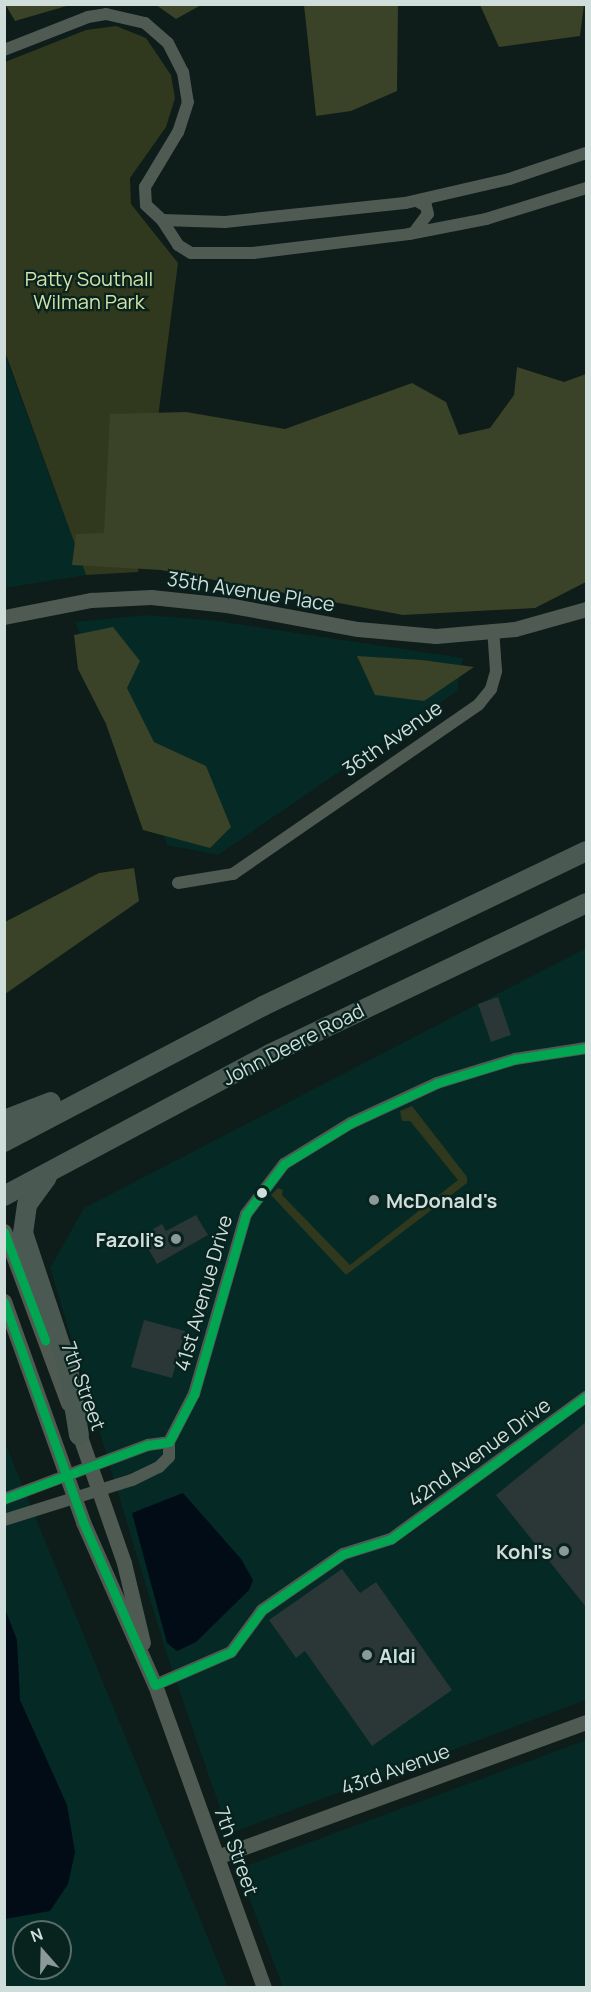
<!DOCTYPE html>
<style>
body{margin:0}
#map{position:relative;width:591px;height:1992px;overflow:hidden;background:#0e1c1a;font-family:Manrope,sans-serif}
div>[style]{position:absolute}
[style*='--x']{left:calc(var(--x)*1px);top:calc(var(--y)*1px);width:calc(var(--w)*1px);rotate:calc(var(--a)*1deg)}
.built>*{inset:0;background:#052924}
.green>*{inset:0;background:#30381d}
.forest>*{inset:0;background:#3a4227}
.water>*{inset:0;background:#010c17}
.building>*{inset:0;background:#2a3736}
.minor>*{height:12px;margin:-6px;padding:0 6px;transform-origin:6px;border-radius:6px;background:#4f5a53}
.tertiary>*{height:15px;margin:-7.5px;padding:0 7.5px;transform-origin:7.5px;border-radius:7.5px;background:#4f5a53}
.trunk>*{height:20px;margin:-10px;padding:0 10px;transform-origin:10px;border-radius:10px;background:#4a5951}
.bus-1>*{height:9px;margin:-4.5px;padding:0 4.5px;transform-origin:4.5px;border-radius:4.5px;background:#00a651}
.dots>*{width:16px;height:16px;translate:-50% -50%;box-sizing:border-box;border:3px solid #08221e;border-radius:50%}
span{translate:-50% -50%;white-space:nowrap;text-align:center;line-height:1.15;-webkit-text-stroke:4.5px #08221e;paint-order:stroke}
.park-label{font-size:20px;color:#d4e3a8}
.street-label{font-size:20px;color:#cfdeda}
.poi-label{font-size:20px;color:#cfdeda;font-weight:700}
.left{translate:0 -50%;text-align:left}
.right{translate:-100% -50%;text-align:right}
.frame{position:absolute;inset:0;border:6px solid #cfdeda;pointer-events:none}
.north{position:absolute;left:12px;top:1920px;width:60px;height:60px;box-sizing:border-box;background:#08221e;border:2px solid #586d69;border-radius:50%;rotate:340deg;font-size:16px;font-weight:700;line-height:24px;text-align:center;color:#cfdeda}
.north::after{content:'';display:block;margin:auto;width:21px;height:27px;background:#8b9a97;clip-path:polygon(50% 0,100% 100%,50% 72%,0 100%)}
</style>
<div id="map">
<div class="built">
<div style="clip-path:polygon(4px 352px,86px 575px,5px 588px)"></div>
<div style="clip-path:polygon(145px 615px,211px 620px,463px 658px,457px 691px,218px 855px,167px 845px,75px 622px)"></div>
<div style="clip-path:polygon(586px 948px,586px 1700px,229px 1834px,166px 1652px,50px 1268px,84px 1208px)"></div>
<div style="clip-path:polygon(evenodd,5px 1443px,228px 1987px,5px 1987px,5px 1443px,24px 1932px,60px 1932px,60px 1968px,24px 1968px,24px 1932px)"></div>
<div style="clip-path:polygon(586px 1740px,586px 1987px,283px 1987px,238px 1869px)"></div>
</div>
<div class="green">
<div style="clip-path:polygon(116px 26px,146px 38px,171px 75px,175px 98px,166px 127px,130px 178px,131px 204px,178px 263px,138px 572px,86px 575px,5px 352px,5px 62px,86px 30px)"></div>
<div style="clip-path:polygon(412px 1106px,467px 1177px,467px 1183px,346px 1275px,271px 1195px,278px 1188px,283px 1190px,282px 1195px,350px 1265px,458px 1180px,410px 1121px,402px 1121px,400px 1111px)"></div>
</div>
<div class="forest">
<div style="clip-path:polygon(5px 4px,70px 4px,70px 5px,15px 21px)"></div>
<div style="clip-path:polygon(203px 4px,176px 19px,156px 5px,156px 4px)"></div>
<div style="clip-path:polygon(304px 5px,398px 5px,397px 91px,351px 111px,316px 116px)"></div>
<div style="clip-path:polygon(480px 5px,584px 5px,580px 36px,499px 47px)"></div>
<div style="clip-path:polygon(517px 367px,564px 382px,586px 374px,586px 582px,535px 608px,403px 615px,161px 570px,72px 565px,76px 534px,104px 533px,110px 414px,186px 412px,285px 429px,412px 383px,446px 402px,459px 435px,490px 428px,514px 395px)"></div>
<div style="clip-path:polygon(113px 627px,140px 661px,127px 688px,154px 742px,206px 766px,231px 827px,210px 848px,143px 830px,106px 724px,78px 669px,74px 635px)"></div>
<div style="clip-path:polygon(357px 656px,422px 660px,474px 667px,424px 701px,375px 695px)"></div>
<div style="clip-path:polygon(134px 868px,139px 901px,5px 994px,5px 922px,99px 873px)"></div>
</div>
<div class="water">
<div style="clip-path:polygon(183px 1493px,241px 1559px,253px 1580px,249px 1590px,196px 1642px,177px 1651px,167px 1643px,132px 1513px)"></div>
<div style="clip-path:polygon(4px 1606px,17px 1640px,20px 1700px,67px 1805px,75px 1852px,68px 1884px,50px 1911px,5px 1919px)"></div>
</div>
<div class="building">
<div style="clip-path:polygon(498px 997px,511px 1035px,491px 1042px,478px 1004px)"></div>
<div style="clip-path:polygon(196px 1215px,208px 1235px,157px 1264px,145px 1243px,157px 1237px,153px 1229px,162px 1224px,166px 1231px)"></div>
<div style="clip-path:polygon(144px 1320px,185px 1331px,172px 1378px,131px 1367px)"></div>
<div style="clip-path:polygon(586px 1422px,586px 1607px,496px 1495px)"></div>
<div style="clip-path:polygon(342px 1569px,360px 1593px,376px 1582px,452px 1690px,372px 1746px,305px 1651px,296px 1658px,269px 1620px)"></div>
</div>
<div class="minor">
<div style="--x:4;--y:50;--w:90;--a:-21.4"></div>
<div style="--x:88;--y:17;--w:18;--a:-9"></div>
<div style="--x:106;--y:14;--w:40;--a:13"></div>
<div style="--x:145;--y:23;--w:30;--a:41"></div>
<div style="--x:168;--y:43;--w:33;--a:63"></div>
<div style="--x:183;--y:72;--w:30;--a:81"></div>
<div style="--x:188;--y:102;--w:32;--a:108"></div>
<div style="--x:178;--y:132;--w:64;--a:121"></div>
<div style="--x:145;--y:187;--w:18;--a:87"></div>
<div style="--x:146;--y:205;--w:22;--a:43"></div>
<div style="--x:586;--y:153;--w:81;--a:161.3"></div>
<div style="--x:509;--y:179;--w:107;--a:167"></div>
<div style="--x:405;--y:203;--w:181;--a:174"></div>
<div style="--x:225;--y:222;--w:63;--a:-178.2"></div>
<div style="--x:162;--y:220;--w:30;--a:57"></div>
<div style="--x:178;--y:245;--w:15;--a:32"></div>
<div style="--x:191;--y:253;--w:62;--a:0"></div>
<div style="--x:253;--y:253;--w:157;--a:-6.9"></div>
<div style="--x:409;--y:234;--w:78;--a:-11"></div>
<div style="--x:486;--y:219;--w:105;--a:-17.2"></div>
<div style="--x:415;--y:231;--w:21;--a:-53"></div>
<div style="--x:428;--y:214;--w:8;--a:-104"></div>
<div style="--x:426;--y:206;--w:10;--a:-151"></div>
<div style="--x:178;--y:883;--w:56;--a:-9.3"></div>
<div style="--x:233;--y:874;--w:299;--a:-34.6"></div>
<div style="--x:479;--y:704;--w:19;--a:-51"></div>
<div style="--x:491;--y:689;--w:19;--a:-74"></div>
<div style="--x:496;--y:671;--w:39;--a:-94"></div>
<div style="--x:4;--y:1499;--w:154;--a:-20.6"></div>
<div style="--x:148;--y:1445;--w:21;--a:-8"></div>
<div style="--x:4;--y:1520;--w:134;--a:-17.4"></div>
<div style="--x:132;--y:1480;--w:30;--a:-26"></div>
<div style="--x:159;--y:1467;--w:14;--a:-45"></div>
<div style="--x:169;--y:1457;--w:15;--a:-90"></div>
<div style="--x:169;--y:1442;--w:54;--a:-62.5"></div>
<div style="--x:194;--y:1394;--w:187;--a:-73.9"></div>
<div style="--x:246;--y:1214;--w:63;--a:-52.8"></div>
<div style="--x:284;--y:1164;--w:79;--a:-31.5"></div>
<div style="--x:351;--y:1123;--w:95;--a:-24.9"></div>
<div style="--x:437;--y:1083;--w:82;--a:-17.1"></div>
<div style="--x:515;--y:1059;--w:72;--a:-8.8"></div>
<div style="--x:155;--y:1685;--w:83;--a:-23.5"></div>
<div style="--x:231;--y:1652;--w:52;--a:-53.6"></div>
<div style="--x:262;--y:1610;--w:98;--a:-34.7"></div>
<div style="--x:343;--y:1554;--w:50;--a:-17.4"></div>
<div style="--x:391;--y:1539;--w:241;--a:-36.1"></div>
</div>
<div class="tertiary">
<div style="--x:4;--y:617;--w:89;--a:-11.1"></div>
<div style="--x:91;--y:600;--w:60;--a:-2.9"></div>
<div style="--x:151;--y:597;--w:76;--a:6"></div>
<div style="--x:227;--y:605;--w:133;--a:10.4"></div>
<div style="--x:358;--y:629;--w:78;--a:5.1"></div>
<div style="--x:436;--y:636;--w:79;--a:-5.1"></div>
<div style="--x:515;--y:629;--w:74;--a:-15.7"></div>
<div style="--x:4;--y:1231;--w:184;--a:69.6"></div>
<div style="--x:4;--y:1301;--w:235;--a:70.3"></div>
<div style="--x:83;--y:1522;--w:178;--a:66.2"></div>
<div style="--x:155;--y:1685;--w:322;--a:70.2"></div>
<div style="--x:76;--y:1425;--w:146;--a:70.8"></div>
<div style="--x:124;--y:1563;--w:82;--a:76.6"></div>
<div style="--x:217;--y:1857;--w:393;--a:-20.1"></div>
</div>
<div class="trunk">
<div style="--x:4;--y:1120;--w:50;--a:-21"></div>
<div style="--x:4;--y:1142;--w:293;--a:-27.7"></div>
<div style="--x:263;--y:1006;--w:358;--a:-25.6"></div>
<div style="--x:47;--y:1177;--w:34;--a:126"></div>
<div style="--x:27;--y:1205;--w:28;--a:98"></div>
<div style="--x:23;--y:1233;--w:142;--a:71.6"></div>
<div style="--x:68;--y:1368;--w:68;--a:80.7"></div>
<div style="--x:4;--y:1196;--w:302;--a:-28.1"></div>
<div style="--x:270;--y:1054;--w:350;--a:-25.5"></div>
</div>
<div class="bus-1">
<div style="--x:4;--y:1232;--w:116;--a:69.2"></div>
<div style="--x:4;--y:1302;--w:234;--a:70.2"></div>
<div style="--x:83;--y:1522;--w:178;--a:66.2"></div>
<div style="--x:155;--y:1685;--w:83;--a:-23.5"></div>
<div style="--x:231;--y:1652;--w:52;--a:-53.6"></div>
<div style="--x:262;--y:1610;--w:98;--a:-34.7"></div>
<div style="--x:343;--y:1554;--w:50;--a:-17.4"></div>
<div style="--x:391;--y:1539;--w:241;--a:-36.1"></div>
<div style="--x:4;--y:1499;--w:154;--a:-20.6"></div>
<div style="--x:148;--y:1445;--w:21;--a:-8"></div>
<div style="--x:169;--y:1442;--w:54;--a:-62.5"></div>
<div style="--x:194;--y:1394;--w:187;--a:-73.9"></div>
<div style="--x:246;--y:1214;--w:63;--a:-52.8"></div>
<div style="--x:284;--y:1164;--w:79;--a:-31.5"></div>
<div style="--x:351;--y:1123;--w:95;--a:-24.9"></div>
<div style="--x:437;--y:1083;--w:82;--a:-17.1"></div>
<div style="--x:515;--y:1059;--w:72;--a:-8.8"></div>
</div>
<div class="dots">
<div style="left:262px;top:1193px;background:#cfdeda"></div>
<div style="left:374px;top:1200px;background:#8b9a97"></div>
<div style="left:176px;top:1239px;background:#8b9a97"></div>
<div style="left:564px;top:1551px;background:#8b9a97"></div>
<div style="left:367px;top:1655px;background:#8b9a97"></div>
</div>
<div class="park-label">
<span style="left:89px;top:290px">Patty Southall<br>Wilman Park</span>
</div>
<div class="street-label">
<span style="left:251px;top:591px;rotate:9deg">35th Avenue Place</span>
<span style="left:392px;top:738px;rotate:-35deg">36th Avenue</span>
<span style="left:293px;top:1044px;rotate:-27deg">John Deere Road</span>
<span style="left:203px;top:1293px;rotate:-74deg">41st Avenue Drive</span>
<span style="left:84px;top:1386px;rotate:70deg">7th Street</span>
<span style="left:479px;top:1452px;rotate:-36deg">42nd Avenue Drive</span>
<span style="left:395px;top:1769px;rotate:-20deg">43rd Avenue</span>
<span style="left:237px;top:1851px;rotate:70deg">7th Street</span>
</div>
<div class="poi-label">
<span class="left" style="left:386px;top:1200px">McDonald's</span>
<span class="right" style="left:164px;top:1239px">Fazoli's</span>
<span class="right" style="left:552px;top:1551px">Kohl's</span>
<span class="left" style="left:379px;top:1655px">Aldi</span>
</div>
<div class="frame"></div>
<div class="north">N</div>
</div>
